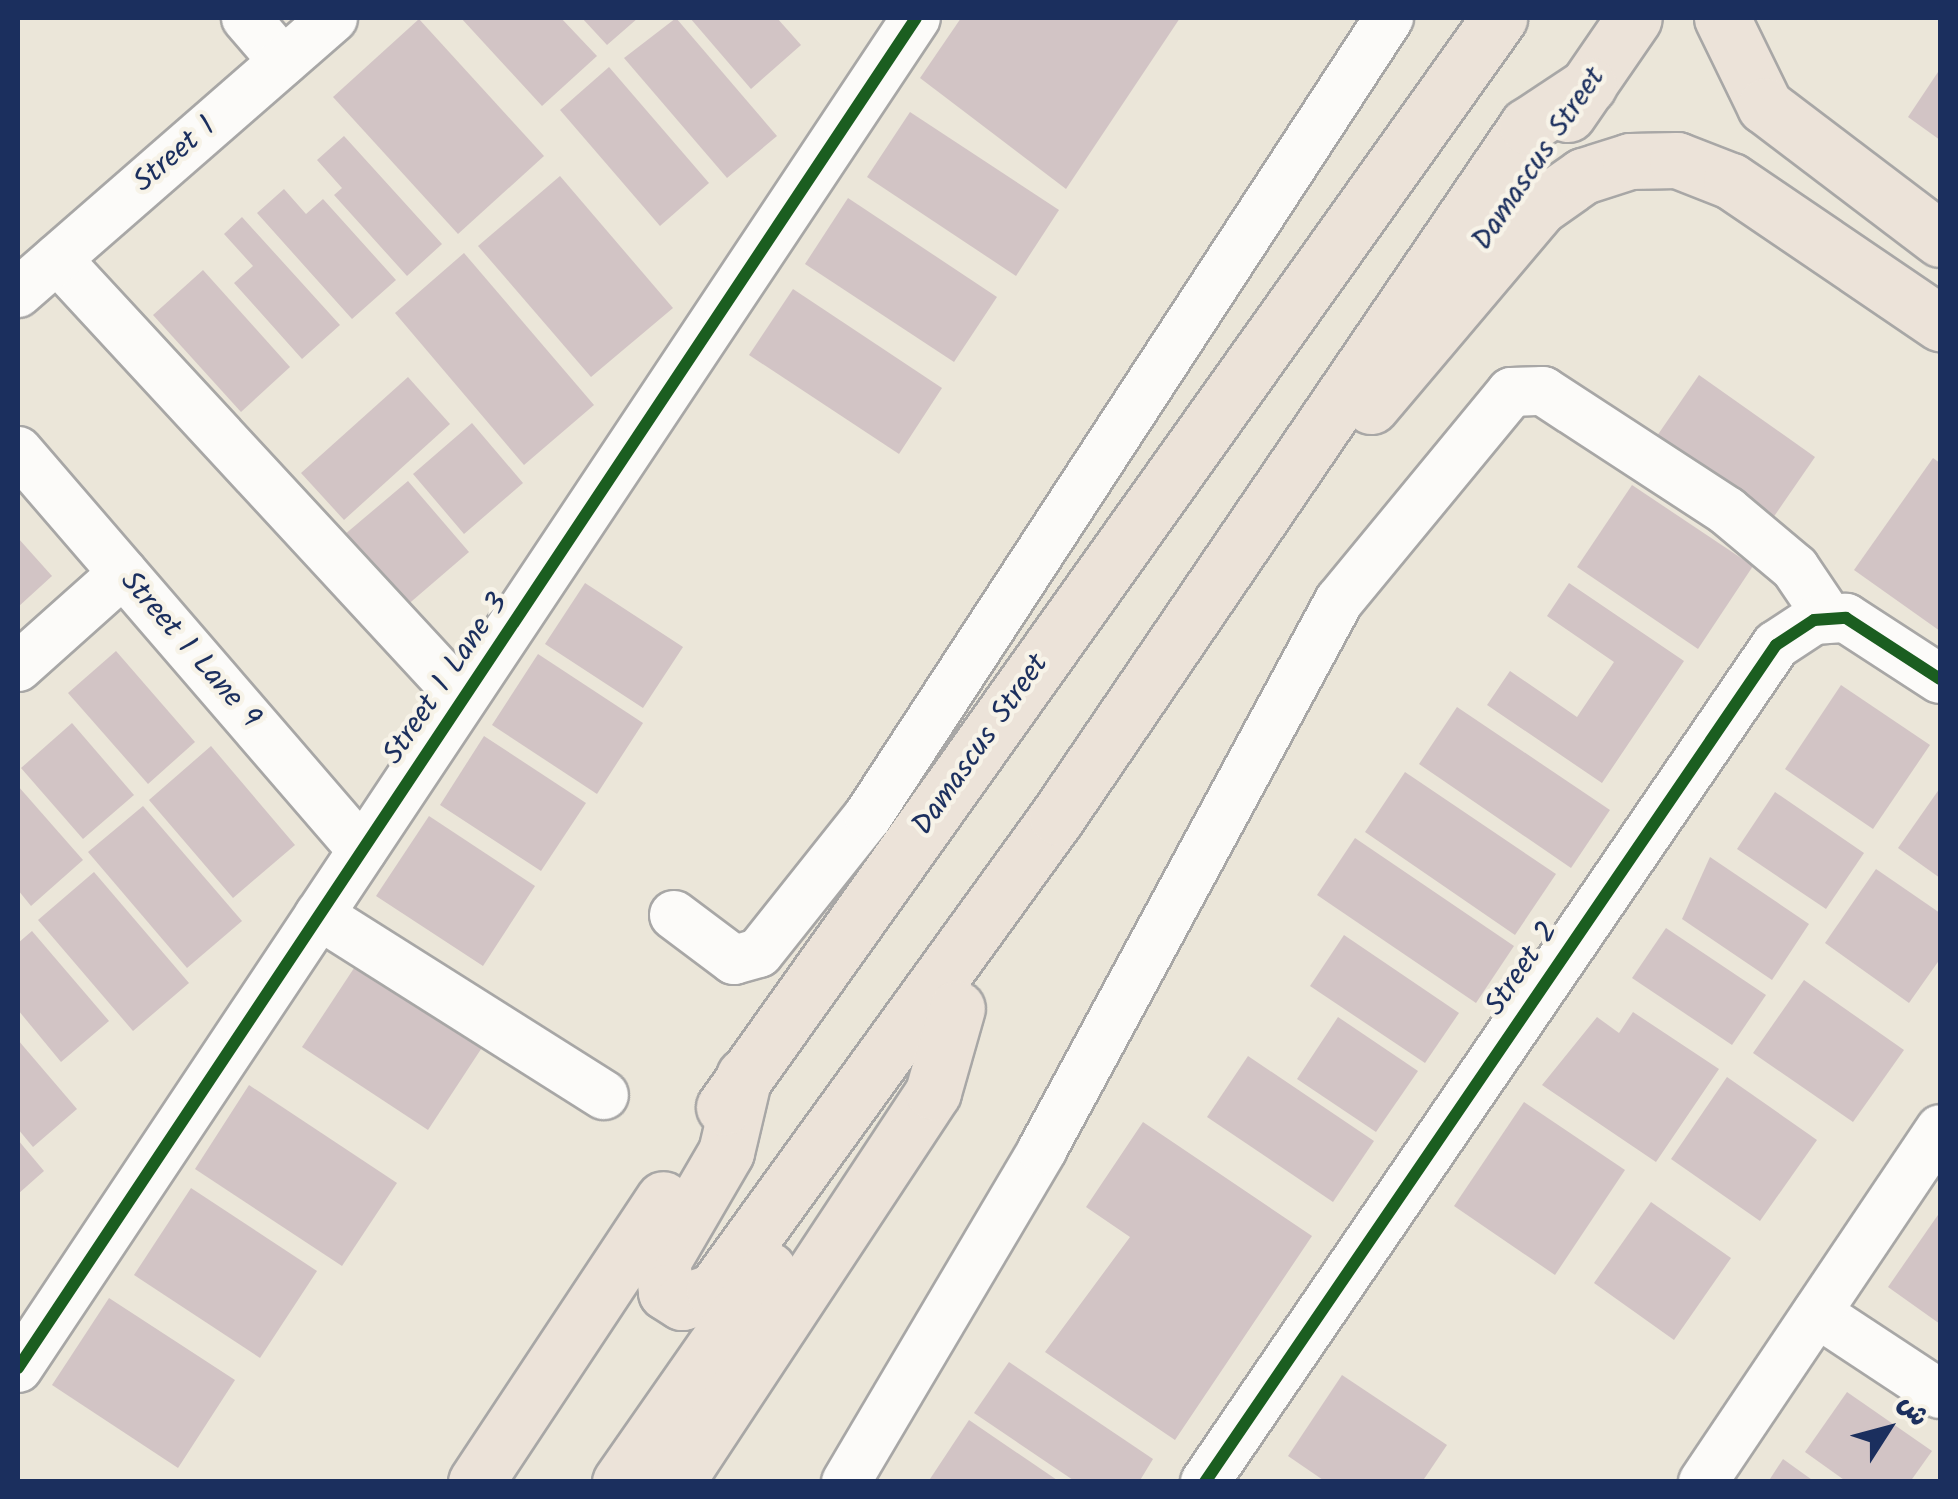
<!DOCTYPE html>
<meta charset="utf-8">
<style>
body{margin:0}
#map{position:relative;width:1958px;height:1499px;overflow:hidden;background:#ebe6d9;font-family:Kalam,"Playpen Sans Arabic",sans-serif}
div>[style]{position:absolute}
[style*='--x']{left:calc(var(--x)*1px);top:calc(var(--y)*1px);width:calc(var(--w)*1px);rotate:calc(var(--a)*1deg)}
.building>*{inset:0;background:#d2c4c5}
.roads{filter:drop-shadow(2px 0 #a8a7a6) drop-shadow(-2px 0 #a8a7a6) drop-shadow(0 2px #a8a7a6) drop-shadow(0 -2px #a8a7a6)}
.minor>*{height:48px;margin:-24px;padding:0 24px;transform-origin:24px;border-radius:24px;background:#fcfbf9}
.major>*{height:55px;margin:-27.5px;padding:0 27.5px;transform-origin:27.5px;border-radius:27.5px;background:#ece3d9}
.cycleway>*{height:12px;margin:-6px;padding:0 6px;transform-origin:6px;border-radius:6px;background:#1b5e20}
span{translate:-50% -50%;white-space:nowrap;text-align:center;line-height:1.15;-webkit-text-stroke:9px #f7f3e8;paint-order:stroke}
.street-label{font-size:30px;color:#1b2f5e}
.frame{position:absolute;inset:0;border:20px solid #1b2f5e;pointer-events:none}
.north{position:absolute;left:1838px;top:1379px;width:100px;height:100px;-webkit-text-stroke:8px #f7f3e8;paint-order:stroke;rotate:54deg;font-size:28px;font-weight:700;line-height:40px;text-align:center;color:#1b2f5e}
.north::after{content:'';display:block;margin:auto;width:35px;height:45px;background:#1b2f5e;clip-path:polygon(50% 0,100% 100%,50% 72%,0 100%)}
</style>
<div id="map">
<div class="building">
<div style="clip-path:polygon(461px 18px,561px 18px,597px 56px,542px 106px)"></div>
<div style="clip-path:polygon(582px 18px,638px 18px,607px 45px)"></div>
<div style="clip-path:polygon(676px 18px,777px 136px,727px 178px,624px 58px)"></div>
<div style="clip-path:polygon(690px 18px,777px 18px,801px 45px,751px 89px)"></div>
<div style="clip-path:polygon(961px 18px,1180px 18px,1066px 189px,920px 78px)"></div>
<div style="clip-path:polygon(419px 19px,544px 156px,458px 234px,333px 97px)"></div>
<div style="clip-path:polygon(609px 67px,709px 183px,660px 226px,560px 110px)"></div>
<div style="clip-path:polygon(1940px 69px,1940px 140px,1908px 117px)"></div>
<div style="clip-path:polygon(910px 112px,1059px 210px,1016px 276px,867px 177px)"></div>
<div style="clip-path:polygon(344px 136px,442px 244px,407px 276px,334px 195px,342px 188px,317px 160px)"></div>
<div style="clip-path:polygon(560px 176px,673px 308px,591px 377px,478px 246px)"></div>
<div style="clip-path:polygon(284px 189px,306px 214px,323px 199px,396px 280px,352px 319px,257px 213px)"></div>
<div style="clip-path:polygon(848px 198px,997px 297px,954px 362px,805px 264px)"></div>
<div style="clip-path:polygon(242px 217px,340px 325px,302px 359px,234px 283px,253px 266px,224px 234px)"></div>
<div style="clip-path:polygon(464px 253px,594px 405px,524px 465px,395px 313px)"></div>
<div style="clip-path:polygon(203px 270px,290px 367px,241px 412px,153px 315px)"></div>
<div style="clip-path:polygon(793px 289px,942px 388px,899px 454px,749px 355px)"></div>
<div style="clip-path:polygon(1699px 375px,1815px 457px,1766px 528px,1650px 446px)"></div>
<div style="clip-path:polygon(408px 377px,450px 424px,344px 520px,301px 473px)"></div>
<div style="clip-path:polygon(472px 423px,523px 483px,464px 534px,413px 474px)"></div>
<div style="clip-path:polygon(1933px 458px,1940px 463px,1940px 631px,1854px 570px)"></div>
<div style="clip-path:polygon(408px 481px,469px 552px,405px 607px,344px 535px)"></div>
<div style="clip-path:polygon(1632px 485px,1753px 566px,1698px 649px,1577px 567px)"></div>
<div style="clip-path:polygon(18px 538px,52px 576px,18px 607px)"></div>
<div style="clip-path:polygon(585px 583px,683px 647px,643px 708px,545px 644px)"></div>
<div style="clip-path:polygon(1569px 583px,1684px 661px,1602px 783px,1487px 705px,1510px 671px,1577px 717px,1614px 662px,1547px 616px)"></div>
<div style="clip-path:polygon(116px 651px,195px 742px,148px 784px,68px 693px)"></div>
<div style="clip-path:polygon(538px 654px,643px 723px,597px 794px,492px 725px)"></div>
<div style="clip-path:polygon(1841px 685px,1930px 745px,1873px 829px,1785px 769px)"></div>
<div style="clip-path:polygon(1457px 707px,1610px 810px,1571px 868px,1419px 764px)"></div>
<div style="clip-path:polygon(72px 723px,134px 795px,83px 839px,21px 768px)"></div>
<div style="clip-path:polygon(484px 736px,586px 803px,541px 871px,440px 805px)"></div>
<div style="clip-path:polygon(211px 746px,295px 845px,233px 898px,149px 800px)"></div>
<div style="clip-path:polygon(1405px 772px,1556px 874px,1515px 935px,1365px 832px)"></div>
<div style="clip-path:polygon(18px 786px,83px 860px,31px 906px,18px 890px)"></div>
<div style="clip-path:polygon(1940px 788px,1940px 878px,1898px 848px)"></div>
<div style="clip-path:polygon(1775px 792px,1864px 853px,1826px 909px,1737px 849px)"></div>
<div style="clip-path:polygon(143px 806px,242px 921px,187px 968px,88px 852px)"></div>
<div style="clip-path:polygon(429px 816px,535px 886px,483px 966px,376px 896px)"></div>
<div style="clip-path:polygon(1355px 838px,1514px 946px,1476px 1003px,1317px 895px)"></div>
<div style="clip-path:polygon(1710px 857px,1809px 924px,1772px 980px,1682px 919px)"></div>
<div style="clip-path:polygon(1876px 869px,1940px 913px,1940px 959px,1909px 1003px,1825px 943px)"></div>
<div style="clip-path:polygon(94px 872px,189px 983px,133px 1031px,38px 920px)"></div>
<div style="clip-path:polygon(1666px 928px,1766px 995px,1732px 1045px,1632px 978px)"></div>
<div style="clip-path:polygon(32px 931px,109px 1021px,61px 1062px,18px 1010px,18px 943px)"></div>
<div style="clip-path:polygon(1344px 935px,1459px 1013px,1425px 1063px,1310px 986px)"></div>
<div style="clip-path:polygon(360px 959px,485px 1043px,428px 1130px,302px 1047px)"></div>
<div style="clip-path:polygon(1804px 980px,1904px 1050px,1853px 1122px,1753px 1053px)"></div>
<div style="clip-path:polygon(1633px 1012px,1719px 1069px,1656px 1162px,1542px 1085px,1597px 1017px,1619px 1033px)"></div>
<div style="clip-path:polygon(1338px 1017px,1418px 1071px,1376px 1132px,1297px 1079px)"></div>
<div style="clip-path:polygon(18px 1040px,77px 1109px,33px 1147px,18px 1129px)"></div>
<div style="clip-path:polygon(1248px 1056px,1374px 1141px,1333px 1202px,1207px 1117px)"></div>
<div style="clip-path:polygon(1727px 1077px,1817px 1140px,1760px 1221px,1671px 1159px)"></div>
<div style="clip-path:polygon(249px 1085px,397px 1183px,342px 1266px,195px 1169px)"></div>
<div style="clip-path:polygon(1524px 1102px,1625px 1170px,1555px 1275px,1454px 1206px)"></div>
<div style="clip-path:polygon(1143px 1122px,1312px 1236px,1175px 1440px,1045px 1352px,1130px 1237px,1086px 1207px)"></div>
<div style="clip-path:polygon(18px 1140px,44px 1171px,18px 1194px)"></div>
<div style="clip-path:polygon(191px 1188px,317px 1271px,260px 1358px,134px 1275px)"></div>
<div style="clip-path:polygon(1651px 1202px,1731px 1258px,1674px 1340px,1594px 1283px)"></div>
<div style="clip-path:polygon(1940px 1212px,1940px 1324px,1888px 1287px)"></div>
<div style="clip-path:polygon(109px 1298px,235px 1380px,178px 1468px,52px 1385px)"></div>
<div style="clip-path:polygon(1009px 1362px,1153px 1459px,1139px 1482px,1076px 1482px,974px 1413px)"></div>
<div style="clip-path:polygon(1342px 1375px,1447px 1445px,1422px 1482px,1326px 1482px,1288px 1456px)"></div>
<div style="clip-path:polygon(1847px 1392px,1932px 1451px,1910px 1482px,1847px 1482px,1805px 1452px)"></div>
<div style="clip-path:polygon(969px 1420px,1060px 1482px,928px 1482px)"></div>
<div style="clip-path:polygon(1783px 1459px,1815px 1482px,1768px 1482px)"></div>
</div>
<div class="roads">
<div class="minor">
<div style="--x:246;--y:18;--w:57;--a:49.3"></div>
<div style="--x:57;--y:259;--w:598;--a:47.24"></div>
<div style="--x:18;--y:293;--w:418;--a:-41.1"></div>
<div style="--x:18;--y:451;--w:527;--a:49.23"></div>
<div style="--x:18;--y:667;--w:141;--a:-41.8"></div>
<div style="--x:319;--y:915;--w:337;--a:32.3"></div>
<div style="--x:674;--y:915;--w:75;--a:36.9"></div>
<div style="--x:734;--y:960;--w:26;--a:-16"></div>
<div style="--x:759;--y:953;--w:175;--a:-51.5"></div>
<div style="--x:868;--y:816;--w:953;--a:-56.86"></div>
<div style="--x:1817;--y:1313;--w:147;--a:33.4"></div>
<div style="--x:18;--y:1368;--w:1621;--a:-56.37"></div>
<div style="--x:846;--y:1482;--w:386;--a:-59.4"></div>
<div style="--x:1042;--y:1150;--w:624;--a:-61.59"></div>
<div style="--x:1339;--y:601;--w:271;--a:-50.5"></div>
<div style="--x:1511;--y:392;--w:32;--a:-2"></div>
<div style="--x:1543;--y:391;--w:220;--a:33.1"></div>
<div style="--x:1727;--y:511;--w:89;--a:40"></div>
<div style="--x:1795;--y:568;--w:59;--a:56"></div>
<div style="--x:1205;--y:1482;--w:1013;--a:-55.7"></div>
<div style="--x:1776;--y:645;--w:45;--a:-33.3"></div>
<div style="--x:1814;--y:620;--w:32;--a:-4"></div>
<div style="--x:1846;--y:618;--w:112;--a:33"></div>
<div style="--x:1703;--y:1482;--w:425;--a:-56.1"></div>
</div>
<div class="major">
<div style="--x:1722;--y:18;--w:98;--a:64"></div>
<div style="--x:1765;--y:106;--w:220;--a:37.2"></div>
<div style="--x:1568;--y:114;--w:116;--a:-55.5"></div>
<div style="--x:1371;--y:406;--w:260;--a:-49.8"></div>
<div style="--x:1539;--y:207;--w:54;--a:-35.2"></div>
<div style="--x:1583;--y:176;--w:49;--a:-17.7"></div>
<div style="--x:1630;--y:161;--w:47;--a:-1.2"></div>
<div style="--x:1677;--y:160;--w:58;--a:21.3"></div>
<div style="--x:1731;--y:181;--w:253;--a:34.2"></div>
<div style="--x:744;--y:1076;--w:78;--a:103.3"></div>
<div style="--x:726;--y:1152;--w:127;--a:120.2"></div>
<div style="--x:662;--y:1262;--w:30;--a:82"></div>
<div style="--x:666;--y:1292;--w:19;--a:32"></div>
<div style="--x:682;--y:1302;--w:34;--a:-19"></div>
<div style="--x:714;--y:1291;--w:585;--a:-54.11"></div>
<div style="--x:1057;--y:817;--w:836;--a:-55.78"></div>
<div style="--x:1527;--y:126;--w:74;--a:-33.5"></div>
<div style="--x:724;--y:1107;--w:1337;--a:-54.56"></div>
<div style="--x:476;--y:1482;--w:339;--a:-56.5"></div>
<div style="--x:620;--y:1482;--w:259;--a:-55.1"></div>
<div style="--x:676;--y:1482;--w:467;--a:-56.6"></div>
<div style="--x:933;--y:1092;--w:87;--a:-74.1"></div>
</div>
</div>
<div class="cycleway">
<div style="--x:18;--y:1368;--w:1621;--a:-56.37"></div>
<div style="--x:1205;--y:1482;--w:1013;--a:-55.7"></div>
<div style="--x:1776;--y:645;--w:45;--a:-33.3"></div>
<div style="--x:1814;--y:620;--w:32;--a:-4"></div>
<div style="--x:1846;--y:618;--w:112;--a:33"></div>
</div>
<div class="street-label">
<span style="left:175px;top:155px;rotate:-41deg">Street 1</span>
<span style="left:1539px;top:159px;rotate:-56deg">Damascus Street</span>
<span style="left:190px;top:650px;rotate:49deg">Street 1 Lane 9</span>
<span style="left:446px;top:679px;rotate:-56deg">Street 1 Lane 3</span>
<span style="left:981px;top:745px;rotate:-55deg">Damascus Street</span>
<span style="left:1522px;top:969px;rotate:-56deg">Street 2</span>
</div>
<div class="frame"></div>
<div class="north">ش</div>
</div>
